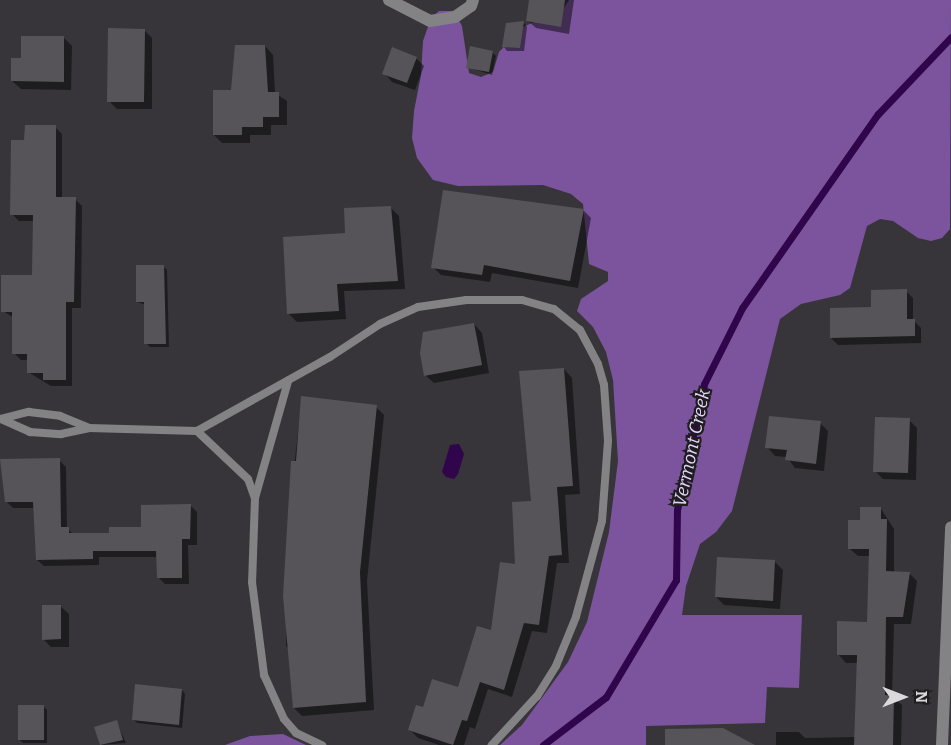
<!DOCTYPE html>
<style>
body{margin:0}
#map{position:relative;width:951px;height:745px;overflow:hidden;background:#37353a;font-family:Bitter,serif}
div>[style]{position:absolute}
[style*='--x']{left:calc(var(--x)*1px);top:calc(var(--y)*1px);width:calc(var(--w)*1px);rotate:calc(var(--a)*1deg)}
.forest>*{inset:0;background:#7b549d}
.water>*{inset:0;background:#30054b}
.shadow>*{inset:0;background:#0007}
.stream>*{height:7px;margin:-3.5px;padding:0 3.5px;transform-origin:3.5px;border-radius:3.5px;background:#30054b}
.building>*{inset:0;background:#575459}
.lane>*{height:8px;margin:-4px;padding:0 4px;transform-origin:4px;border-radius:4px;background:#838284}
.street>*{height:12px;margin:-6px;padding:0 6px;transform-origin:6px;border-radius:6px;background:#838284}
span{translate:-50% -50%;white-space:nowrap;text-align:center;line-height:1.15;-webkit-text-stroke:4.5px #1e1d1f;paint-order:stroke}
.water-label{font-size:18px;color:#e8d5fd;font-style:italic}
.north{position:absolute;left:873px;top:667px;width:60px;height:60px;-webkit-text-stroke:4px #1e1d1f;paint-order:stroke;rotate:90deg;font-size:16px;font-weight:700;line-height:24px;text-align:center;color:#dbd9dc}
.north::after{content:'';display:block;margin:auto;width:21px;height:27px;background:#dbd9dc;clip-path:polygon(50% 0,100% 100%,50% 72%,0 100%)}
</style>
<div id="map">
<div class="forest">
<div style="clip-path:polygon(569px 0,951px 0,950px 229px,942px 238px,931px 241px,918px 238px,893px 221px,880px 219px,867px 226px,850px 288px,840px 295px,801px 304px,780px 319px,732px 511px,716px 532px,700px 544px,686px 586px,682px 615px,802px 615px,799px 688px,767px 687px,765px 723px,646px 726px,646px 745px,500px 745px,522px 725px,568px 662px,587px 622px,609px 532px,618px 461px,613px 380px,606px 352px,593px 327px,577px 311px,581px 299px,608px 281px,608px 272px,589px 264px,583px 204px,571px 194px,543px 185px,458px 186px,433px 180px,417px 158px,412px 138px,414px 111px,421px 75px,423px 41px,431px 18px,439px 11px,454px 11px,462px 26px,469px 73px,481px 77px,493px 72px,499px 52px,523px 27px,543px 18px,558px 17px)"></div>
<div style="clip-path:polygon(283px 734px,306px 745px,225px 745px,250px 736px)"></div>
</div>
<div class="water">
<div style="clip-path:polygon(459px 444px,464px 454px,458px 474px,454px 479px,446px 477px,442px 472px,450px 445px)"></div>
</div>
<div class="shadow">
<div style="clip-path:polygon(531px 0,574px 0,569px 34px,536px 28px,527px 20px)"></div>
<div style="clip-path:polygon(524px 23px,527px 27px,524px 51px,507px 51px,504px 47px)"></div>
<div style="clip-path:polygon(144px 30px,152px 38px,152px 109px,117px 109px,109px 101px)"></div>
<div style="clip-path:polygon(64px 38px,72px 46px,71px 90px,21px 89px,12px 81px,22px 60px)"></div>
<div style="clip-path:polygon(265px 46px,273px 55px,275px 93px,287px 101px,287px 125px,271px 125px,271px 135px,250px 135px,250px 143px,222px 143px,214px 135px,233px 92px)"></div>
<div style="clip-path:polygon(492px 52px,496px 56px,492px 75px,467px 67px)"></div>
<div style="clip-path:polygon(416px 58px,424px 66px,415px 90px,392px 82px,384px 73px)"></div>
<div style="clip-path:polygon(55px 127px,62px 134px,62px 199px,75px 199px,82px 206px,81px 308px,72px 308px,72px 386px,51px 386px,28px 372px,28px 360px,21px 360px,14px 353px,14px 318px,3px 311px,34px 277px,35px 221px,19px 221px,12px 214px,26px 142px)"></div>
<div style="clip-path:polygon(391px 208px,399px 216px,405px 289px,344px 291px,346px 319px,297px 322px,289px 314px,347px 234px)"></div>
<div style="clip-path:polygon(583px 210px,591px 218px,578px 288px,492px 273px,490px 282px,441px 275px,433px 267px)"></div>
<div style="clip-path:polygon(163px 266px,167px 270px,169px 347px,150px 347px,146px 343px,146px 305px,137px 302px)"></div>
<div style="clip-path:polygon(906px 291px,913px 298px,913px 320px,921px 328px,921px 343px,838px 345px,831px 338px)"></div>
<div style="clip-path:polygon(474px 324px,482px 333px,489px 373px,434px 383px,425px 375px)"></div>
<div style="clip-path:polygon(564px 369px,572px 378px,580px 494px,565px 495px,569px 563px,557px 563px,547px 633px,532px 631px,512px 697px,488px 689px,475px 729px,470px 727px,464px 745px,439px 745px,418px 738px,410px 730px,423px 709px,459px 689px,492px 632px,516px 566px)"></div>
<div style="clip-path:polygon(302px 398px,376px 407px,384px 415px,367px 581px,374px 710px,302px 716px,294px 708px,291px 651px,286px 646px,289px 510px)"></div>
<div style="clip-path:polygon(909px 420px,917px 428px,916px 480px,883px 479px,875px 471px)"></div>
<div style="clip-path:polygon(820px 423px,828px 431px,824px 471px,795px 468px,787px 457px,775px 456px,767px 447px)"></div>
<div style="clip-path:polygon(59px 460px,66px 467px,67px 528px,74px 535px,111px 534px,142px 528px,190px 505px,197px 512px,197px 545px,188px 545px,189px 584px,165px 584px,158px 577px,158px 557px,99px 557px,99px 565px,44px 566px,37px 560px,35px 508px,13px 508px,6px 501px)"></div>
<div style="clip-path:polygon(881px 509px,894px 529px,894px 573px,909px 573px,917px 581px,911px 624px,894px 624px,892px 697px,902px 705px,901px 745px,776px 745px,776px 732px,799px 732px,805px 738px,856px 737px,859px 663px,846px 663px,838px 654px,868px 623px,870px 556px,858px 556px,849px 548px,861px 522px)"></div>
<div style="clip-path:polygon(775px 562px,783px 570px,780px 609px,724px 605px,716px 597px)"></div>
<div style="clip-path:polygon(60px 606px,69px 614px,69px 647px,51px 647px,43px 639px)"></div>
<div style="clip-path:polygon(182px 690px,185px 694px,182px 728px,137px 723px,133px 719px)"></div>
<div style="clip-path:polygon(43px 706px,47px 710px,47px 743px,23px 743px,19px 739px)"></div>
<div style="clip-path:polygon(116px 721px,126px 743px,101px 745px,96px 728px)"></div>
</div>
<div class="stream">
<div style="--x:543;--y:745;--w:79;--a:-37.3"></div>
<div style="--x:606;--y:697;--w:136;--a:-59.1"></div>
<div style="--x:676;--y:580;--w:70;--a:-89.2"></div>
<div style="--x:677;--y:510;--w:129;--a:-77.9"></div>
<div style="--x:704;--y:384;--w:85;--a:-63.4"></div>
<div style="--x:742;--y:308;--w:237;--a:-55"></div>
<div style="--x:878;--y:114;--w:106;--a:-46.5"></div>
</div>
<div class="building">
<div style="clip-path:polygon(529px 0,565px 0,561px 27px,526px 21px)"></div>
<div style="clip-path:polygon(524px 21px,520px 48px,502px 47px,506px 23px)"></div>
<div style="clip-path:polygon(108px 28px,145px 29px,144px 102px,107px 102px)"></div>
<div style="clip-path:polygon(21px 36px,64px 36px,64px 82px,11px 81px,11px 58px,21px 58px)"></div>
<div style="clip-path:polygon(235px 45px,265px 45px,268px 92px,279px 92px,279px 117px,263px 117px,263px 127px,242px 127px,242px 135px,213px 135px,213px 90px,231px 90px)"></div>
<div style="clip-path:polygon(470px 46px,493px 51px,489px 72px,466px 68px)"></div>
<div style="clip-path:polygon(392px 47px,417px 57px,407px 83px,382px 74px)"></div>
<div style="clip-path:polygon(25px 125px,56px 125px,56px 197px,76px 197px,74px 302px,66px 302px,66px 380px,43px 380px,43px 373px,27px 373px,27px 354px,12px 354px,12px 312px,1px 312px,1px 275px,32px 275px,33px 215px,10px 215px,11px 140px,24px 140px)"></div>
<div style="clip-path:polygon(443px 190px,584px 209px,570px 281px,484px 265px,482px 275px,431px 268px)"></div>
<div style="clip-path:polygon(391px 206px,398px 281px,337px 284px,339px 311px,287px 314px,283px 237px,345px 233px,344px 208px)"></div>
<div style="clip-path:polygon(136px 265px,164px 265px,166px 344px,144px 344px,144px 302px,136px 302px)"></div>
<div style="clip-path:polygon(907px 289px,907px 319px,915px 319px,915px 336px,830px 338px,830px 308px,871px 307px,871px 290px)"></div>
<div style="clip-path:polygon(474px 323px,482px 365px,424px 376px,420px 353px,423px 332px)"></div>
<div style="clip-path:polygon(564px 368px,573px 486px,557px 487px,562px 555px,549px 556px,539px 625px,524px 623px,504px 690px,480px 682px,467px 721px,462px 720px,453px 745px,408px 730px,416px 705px,423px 707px,432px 679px,458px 687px,477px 626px,491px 630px,500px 562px,515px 564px,512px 502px,531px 501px,519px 371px)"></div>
<div style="clip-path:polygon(301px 396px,377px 405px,360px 572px,366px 702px,293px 708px,283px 596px,291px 461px,296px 461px)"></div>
<div style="clip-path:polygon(769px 416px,821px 421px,816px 464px,785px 460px,787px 450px,765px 448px)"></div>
<div style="clip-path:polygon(875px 417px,910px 418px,908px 473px,873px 472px)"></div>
<div style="clip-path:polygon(60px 458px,61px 527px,69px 527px,69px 533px,109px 533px,109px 527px,141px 527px,141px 505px,191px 504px,190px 539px,182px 539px,182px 578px,157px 578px,156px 551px,93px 551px,93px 559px,36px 560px,33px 502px,5px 502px,0 459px)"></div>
<div style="clip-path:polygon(860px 507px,881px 507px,881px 519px,887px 519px,886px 571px,910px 572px,903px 617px,886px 617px,885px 695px,894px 696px,893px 745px,854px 745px,857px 655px,837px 655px,837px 621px,867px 622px,869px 549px,848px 549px,848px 520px,860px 520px)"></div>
<div style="clip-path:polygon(717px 557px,775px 560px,773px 601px,715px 597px)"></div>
<div style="clip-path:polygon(42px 605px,61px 605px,61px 639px,42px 640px)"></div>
<div style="clip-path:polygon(135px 684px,182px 689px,179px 725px,132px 720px)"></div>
<div style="clip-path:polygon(18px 705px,44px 705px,44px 740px,18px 740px)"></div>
<div style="clip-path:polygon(117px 720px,123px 740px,100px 745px,94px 727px)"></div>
<div style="clip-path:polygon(723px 728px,755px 745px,665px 745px,665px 729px)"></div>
</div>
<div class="lane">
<div style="--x:0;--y:419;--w:30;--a:-14"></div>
<div style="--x:29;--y:412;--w:31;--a:7"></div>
<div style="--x:60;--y:416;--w:31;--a:22"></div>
<div style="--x:1;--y:419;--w:32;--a:24"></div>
<div style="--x:30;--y:432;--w:31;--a:4"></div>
<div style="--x:61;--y:434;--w:29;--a:-12"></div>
<div style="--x:89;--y:428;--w:108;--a:1.6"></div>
<div style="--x:197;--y:431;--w:152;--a:-29.1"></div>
<div style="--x:330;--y:357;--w:60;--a:-33.4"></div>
<div style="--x:380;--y:324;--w:42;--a:-24.1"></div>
<div style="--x:418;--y:307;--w:49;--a:-8.3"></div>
<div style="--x:466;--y:300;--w:56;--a:0"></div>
<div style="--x:522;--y:300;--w:33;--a:16"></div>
<div style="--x:554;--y:309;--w:33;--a:39"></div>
<div style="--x:580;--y:330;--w:38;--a:62"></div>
<div style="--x:598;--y:364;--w:22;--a:74"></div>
<div style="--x:604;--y:385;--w:56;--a:85.9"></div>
<div style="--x:608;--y:441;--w:80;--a:94.3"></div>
<div style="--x:602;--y:521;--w:99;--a:105.2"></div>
<div style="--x:576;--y:617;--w:53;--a:112.2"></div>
<div style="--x:556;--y:666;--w:36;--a:122"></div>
<div style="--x:537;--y:696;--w:67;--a:132.6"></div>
<div style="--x:197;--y:431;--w:70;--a:43.3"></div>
<div style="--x:248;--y:479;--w:20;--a:70"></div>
<div style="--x:255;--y:498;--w:84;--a:92"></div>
<div style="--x:252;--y:582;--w:94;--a:82.6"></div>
<div style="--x:264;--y:675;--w:48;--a:65.6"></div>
<div style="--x:284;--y:719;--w:18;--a:49"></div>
<div style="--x:296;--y:733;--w:29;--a:25"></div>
<div style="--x:255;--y:498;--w:122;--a:-74.2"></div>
</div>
<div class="street">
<div style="--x:389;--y:0;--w:46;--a:27.1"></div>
<div style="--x:430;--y:21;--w:25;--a:-9"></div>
<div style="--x:455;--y:17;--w:19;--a:-35"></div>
<div style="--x:471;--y:6;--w:6;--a:-72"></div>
<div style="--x:942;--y:745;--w:218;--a:-87.6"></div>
</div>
<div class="water-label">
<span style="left:692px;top:448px;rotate:-78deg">Vermont Creek</span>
</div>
<div class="north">N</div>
</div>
